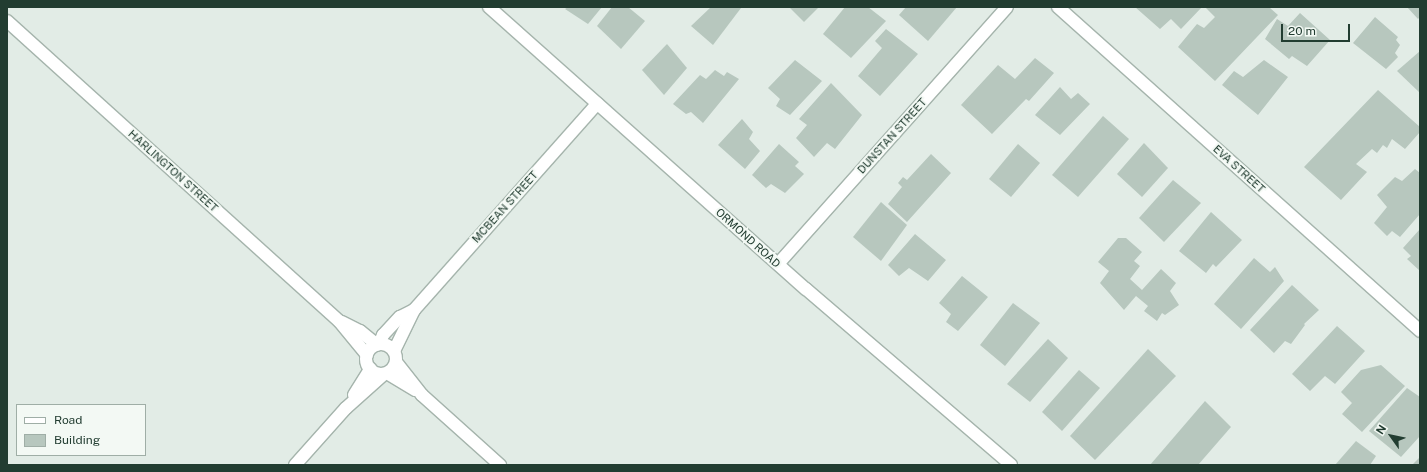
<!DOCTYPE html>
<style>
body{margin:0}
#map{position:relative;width:1427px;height:472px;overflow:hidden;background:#e2ece6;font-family:"Public Sans",sans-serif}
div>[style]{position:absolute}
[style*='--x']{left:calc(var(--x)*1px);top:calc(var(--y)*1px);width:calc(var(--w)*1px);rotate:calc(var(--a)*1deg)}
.building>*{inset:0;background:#b7c7be}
.roads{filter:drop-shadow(1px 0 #a5b4ac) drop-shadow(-1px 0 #a5b4ac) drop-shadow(0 1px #a5b4ac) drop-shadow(0 -1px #a5b4ac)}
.street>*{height:12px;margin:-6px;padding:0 6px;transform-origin:6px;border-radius:6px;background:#fff}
.street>.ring{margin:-6px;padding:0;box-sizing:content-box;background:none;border:12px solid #fff;border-radius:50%}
span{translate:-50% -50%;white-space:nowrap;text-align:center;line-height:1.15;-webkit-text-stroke:4px #f3f9f4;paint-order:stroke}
.street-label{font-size:11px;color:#223d31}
.frame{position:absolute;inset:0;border:8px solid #223d31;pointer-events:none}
.legend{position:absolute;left:16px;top:404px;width:130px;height:52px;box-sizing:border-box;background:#f3f9f4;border:1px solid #9faea6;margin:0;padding:5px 7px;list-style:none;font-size:12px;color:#223d31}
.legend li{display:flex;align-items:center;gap:8px;height:20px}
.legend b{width:20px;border:1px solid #9faea6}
.north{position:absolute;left:1371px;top:416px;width:40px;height:40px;-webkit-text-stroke:3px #f3f9f4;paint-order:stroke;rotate:303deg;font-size:11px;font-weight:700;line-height:16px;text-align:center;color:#223d31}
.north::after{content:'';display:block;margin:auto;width:14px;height:18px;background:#223d31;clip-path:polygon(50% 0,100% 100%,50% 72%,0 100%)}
.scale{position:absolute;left:1281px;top:24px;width:69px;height:18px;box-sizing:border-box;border:2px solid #223d31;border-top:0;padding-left:5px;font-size:12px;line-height:14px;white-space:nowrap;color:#223d31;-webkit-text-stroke:3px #f3f9f4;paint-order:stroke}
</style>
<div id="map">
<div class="building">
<div style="clip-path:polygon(568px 7px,602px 7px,588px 24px,565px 9px)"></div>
<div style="clip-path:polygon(612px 7px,628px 7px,645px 21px,621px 49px,597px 26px)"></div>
<div style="clip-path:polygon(711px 7px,741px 8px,713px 45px,691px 26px)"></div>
<div style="clip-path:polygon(789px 7px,819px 7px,804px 22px)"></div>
<div style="clip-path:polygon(845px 7px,868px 7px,886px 21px,851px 58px,823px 34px)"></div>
<div style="clip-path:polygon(906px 7px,957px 7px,928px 41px,899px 15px)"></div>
<div style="clip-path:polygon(1135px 7px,1202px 7px,1181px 29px,1171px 19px,1160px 29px)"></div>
<div style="clip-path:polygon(1205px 7px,1269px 7px,1278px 15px,1215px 81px,1178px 47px,1197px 24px,1204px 28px,1215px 17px)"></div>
<div style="clip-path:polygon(1407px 7px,1420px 7px,1420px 17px,1418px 19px)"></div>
<div style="clip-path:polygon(1300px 13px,1330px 40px,1307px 66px,1292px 56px,1289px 59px,1265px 39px,1277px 19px,1288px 26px)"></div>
<div style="clip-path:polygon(1375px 17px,1398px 37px,1396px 40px,1400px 45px,1395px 53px,1398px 57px,1386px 69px,1353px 43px)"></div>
<div style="clip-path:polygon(886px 29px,918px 54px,880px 96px,858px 76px,882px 48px,875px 41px)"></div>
<div style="clip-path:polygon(667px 44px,687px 68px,664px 95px,642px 70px)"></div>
<div style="clip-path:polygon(1420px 51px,1420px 93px,1397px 71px)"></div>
<div style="clip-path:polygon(1035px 58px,1054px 73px,1029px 101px,1026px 99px,992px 134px,961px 105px,998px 65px,1015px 79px)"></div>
<div style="clip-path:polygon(795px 60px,822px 81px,790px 115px,776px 106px,780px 99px,768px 88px)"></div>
<div style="clip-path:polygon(1264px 60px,1288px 77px,1258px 115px,1222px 85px,1234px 71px,1243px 77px)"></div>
<div style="clip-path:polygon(715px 70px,724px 76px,727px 72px,739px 79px,703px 123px,691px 112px,686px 114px,673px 104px,700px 75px,706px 79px)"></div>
<div style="clip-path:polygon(831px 83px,862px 115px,835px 149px,827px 143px,814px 157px,796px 138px,807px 125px,799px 119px)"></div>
<div style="clip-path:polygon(1060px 87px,1071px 99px,1078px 93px,1090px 104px,1060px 135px,1035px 115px)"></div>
<div style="clip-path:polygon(1378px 90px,1420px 127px,1420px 132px,1405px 149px,1392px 139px,1387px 148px,1383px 145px,1377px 153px,1372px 149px,1356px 164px,1367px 172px,1341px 200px,1304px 167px)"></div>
<div style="clip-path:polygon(1103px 116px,1129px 139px,1078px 197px,1052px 175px)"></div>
<div style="clip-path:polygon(742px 119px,753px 132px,749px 139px,760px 151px,745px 169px,718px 145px)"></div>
<div style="clip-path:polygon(1144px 143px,1168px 168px,1142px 197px,1117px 174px)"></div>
<div style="clip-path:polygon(779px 144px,799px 162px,795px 166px,804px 174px,785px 193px,771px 184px,766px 188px,752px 175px)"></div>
<div style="clip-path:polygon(1018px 144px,1040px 163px,1011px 197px,989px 179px)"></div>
<div style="clip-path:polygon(931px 154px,951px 173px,907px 222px,888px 204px,902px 187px,898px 183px,903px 177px,907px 180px)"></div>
<div style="clip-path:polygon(1415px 169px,1420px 173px,1420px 214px,1400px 237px,1392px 231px,1387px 236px,1374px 223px,1387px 207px,1377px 195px,1395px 177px,1402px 181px)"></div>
<div style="clip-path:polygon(1173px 180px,1201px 203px,1164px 242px,1139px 218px)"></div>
<div style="clip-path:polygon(881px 202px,907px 225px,881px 261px,853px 237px)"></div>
<div style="clip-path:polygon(1211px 212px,1242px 240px,1216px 267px,1213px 264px,1206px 273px,1179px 251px)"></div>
<div style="clip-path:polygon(1420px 229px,1420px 271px,1407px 259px,1411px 256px,1403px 248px)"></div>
<div style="clip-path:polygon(915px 234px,946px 260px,928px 281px,909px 268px,899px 276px,888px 265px)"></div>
<div style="clip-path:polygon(1118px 238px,1126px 238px,1142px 252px,1134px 261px,1140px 266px,1130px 279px,1142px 290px,1161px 269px,1176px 283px,1170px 291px,1179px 305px,1165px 315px,1162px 313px,1157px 321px,1144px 311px,1148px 306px,1136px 296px,1124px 310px,1100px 283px,1109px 271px,1098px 262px)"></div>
<div style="clip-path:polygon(1254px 258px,1270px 272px,1275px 267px,1284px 281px,1241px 329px,1214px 304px)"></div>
<div style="clip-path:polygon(962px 276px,988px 297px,958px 331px,946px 322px,951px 314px,939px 303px)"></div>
<div style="clip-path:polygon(1292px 285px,1319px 310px,1304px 324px,1305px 325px,1291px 344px,1285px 341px,1274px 353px,1250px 330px)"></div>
<div style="clip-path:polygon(1013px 303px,1040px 323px,1005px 366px,980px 345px)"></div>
<div style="clip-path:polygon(1337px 326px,1365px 351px,1335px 384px,1325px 376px,1310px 391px,1292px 374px)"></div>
<div style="clip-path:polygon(1048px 339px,1068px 358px,1030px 402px,1007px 384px)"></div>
<div style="clip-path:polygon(1148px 349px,1176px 376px,1095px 460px,1070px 436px)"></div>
<div style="clip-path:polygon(1381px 365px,1405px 386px,1362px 432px,1342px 414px,1352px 403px,1341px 392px,1361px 370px)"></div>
<div style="clip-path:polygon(1079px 370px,1100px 388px,1062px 431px,1042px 412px)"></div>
<div style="clip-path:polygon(1407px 388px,1420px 397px,1420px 436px,1401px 457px,1369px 431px)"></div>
<div style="clip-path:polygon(1205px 401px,1231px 427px,1198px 465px,1150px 465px)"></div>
<div style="clip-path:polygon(1356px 441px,1376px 456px,1370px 465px,1335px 465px)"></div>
<div style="clip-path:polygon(1420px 457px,1420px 465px,1412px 465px)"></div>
</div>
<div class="roads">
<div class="street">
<div style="--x:489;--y:7;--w:424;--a:41.7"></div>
<div style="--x:806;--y:289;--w:270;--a:40.6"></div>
<div style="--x:1058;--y:7;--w:486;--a:41.8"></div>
<div style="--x:7;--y:21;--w:447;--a:42.1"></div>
<div style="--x:339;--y:321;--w:44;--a:50.5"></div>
<div style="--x:778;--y:264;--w:344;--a:-48.3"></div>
<div style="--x:342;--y:322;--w:20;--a:27"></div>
<div style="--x:360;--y:331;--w:22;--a:39"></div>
<div class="ring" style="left:366px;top:344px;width:18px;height:18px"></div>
<div style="--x:379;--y:344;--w:10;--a:-66"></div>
<div style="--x:383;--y:335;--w:25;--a:-47"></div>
<div style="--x:400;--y:317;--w:16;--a:-27"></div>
<div style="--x:394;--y:351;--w:46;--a:-64"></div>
<div style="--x:414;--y:310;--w:276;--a:-48.4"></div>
<div style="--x:396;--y:362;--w:42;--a:51.8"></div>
<div style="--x:422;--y:395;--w:105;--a:41.9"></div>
<div style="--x:387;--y:373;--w:33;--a:31"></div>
<div style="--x:354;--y:395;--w:31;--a:-58"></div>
<div style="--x:295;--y:465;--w:76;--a:-48.2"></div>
<div style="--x:346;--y:408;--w:51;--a:-41.8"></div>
</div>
</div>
<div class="street-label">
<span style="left:892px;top:136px;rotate:-48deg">DUNSTAN STREET</span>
<span style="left:1239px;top:169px;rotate:42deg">EVA STREET</span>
<span style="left:173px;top:171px;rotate:42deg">HARLINGTON STREET</span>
<span style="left:505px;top:207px;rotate:-48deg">MCBEAN STREET</span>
<span style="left:748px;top:238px;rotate:42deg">ORMOND ROAD</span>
</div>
<div class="frame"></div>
<ul class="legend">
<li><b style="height:5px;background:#fff"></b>Road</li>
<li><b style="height:11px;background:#b7c7be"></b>Building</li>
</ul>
<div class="north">N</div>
<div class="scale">20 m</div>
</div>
